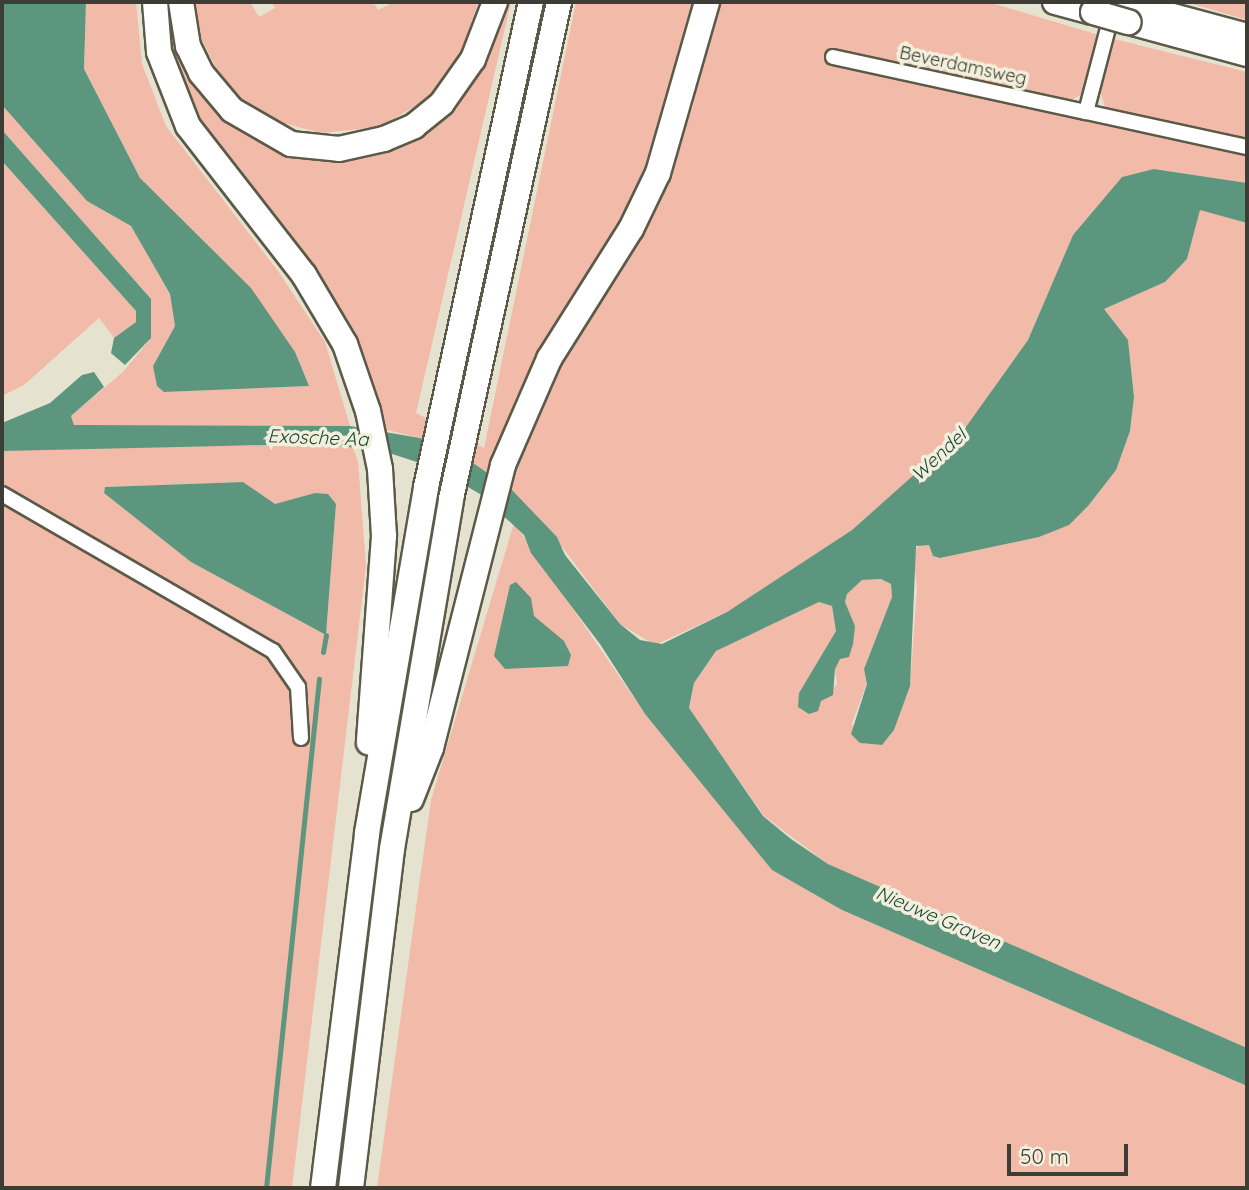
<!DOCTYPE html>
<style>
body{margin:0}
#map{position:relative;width:1249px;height:1190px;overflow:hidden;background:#e5e3cf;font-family:Quicksand,sans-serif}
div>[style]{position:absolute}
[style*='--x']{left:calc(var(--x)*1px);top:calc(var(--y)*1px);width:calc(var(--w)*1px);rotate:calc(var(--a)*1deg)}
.green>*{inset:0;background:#f2baa8}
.water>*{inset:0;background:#5d967e}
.stream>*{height:5px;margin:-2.5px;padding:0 2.5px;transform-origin:2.5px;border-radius:2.5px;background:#5d967e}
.roads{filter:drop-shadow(2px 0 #5b5a49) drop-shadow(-2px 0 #5b5a49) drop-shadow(0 2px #5b5a49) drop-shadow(0 -2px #5b5a49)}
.street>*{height:14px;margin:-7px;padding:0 7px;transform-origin:7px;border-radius:7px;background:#fff}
.highway>*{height:24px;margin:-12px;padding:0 12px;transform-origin:12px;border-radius:12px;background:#fff}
.bridges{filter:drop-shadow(2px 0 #5b5a49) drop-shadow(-2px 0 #5b5a49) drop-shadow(0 2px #5b5a49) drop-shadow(0 -2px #5b5a49)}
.highway-bridge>*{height:24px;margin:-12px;padding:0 12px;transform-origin:12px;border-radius:12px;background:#fff}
span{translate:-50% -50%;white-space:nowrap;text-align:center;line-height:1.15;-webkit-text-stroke:7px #f2f0dc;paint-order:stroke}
.street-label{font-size:18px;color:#3d3c35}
.water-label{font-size:19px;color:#194837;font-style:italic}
.frame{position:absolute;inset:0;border:4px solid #3d3c35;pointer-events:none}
.scale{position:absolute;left:1007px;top:1144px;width:121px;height:32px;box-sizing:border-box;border:4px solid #3d3c35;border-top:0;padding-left:9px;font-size:21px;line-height:24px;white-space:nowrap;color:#3d3c35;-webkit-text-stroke:5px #f2f0dc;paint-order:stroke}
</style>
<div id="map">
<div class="green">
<div style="clip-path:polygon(86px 2px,136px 2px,142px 64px,166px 126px,278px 271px,325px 342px,350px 426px,74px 426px,71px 416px,123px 372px,151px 338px,151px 299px,2px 130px,2px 105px,87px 201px,131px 226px,170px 294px,175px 326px,153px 366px,164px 392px,308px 386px,178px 218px,140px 178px,84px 69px)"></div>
<div style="clip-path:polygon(159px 2px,172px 2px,174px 29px,266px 142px,417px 131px,501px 2px,511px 2px,416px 413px,484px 448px,576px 2px,701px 2px,656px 161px,497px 458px,515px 472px,567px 353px,659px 199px,693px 106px,713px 2px,988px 2px,1102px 36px,1085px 92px,1067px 103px,881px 74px,1247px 154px,1247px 183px,1155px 169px,1122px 177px,1073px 235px,1028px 340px,963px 431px,852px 530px,727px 612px,655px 645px,620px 624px,560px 544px,496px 476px,420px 438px,383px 429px,356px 353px,175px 91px)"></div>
<div style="clip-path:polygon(192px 2px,250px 2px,259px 17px,275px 8px,272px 2px,373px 2px,378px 10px,394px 2px,478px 2px,460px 57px,444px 82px,419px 104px,379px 127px,321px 133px,264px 118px,240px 98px,217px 70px,197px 30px)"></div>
<div style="clip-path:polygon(1186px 2px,1247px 2px,1247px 20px)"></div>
<div style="clip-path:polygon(1110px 38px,1247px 72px,1247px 142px,1105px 107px,1098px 84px)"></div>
<div style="clip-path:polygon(2px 161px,136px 311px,136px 322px,114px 338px,99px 318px,24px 385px,2px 396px)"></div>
<div style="clip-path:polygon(1200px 209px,1247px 223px,1247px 1048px,828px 864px,764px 816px,689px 709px,694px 683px,716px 651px,819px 602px,832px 606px,836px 631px,799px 693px,821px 701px,837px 684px,835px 669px,855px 626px,845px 602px,847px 594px,862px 580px,881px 579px,891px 584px,892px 597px,864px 669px,867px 683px,852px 723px,860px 743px,882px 745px,894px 730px,910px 686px,917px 589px,913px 551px,921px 543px,929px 545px,933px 556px,940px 558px,1039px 537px,1068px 525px,1088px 506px,1130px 431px,1134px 397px,1128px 341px,1103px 309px,1165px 282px,1187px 259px)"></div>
<div style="clip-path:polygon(evenodd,89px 446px,352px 446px,358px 461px,366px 566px,292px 1188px,2px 1188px,2px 498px,268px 654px,295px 696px,296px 745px,305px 746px,307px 699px,297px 676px,265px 639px,2px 486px,2px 451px,89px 446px,242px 482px,275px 504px,315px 493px,336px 504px,326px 635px,191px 562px,104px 493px,105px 487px,242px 482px)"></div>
<div style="clip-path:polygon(514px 523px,645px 714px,772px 870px,842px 910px,1247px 1086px,1247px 1188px,377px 1188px,431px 800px)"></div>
</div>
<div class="water">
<div style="clip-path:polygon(2px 2px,86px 2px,84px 69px,140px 178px,251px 288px,295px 352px,309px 386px,164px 392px,157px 386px,153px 366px,175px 326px,170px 294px,131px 226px,87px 201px,2px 105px)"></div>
<div style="clip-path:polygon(2px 130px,151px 299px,151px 338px,125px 365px,111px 353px,114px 338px,136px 322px,136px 311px,2px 161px)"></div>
<div style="clip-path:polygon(1154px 169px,1247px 183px,1247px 223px,1200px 210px,1187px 259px,1165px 282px,1104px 309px,1128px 340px,1134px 397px,1130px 431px,1116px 470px,1088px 506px,1069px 525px,1039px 537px,940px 558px,933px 556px,929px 545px,916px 546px,910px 686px,894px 730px,882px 745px,860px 743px,851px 734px,867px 684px,864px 669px,892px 597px,891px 584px,881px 579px,862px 580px,847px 594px,845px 602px,855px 626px,853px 644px,849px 657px,840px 659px,835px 669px,833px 695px,821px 701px,818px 711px,809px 714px,798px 707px,799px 693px,836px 631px,832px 606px,819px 602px,716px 651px,694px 683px,689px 708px,763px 816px,791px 839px,828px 864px,1247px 1048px,1247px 1086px,842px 910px,772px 870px,645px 714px,600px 644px,531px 553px,524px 535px,480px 494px,435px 468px,380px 450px,316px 444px,2px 451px,2px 423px,50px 403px,82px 375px,94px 372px,104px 387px,71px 416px,74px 425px,350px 426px,420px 438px,470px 461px,510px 488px,557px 537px,565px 555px,620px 624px,640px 640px,662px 644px,727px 612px,852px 530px,963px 431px,1028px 340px,1073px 235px,1122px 177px)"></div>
<div style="clip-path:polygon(243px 482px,275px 504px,315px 493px,328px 494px,336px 504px,326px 635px,191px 562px,104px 493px,105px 487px)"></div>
<div style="clip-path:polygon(516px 582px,531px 598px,534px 616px,564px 641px,571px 655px,568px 666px,505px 669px,494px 656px,510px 585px)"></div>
</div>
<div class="stream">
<div style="--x:323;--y:652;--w:17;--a:-80"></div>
<div style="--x:266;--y:1188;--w:512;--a:-84.06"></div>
</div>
<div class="roads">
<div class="street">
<div style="--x:833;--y:57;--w:259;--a:12.3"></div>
<div style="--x:1086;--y:112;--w:102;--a:-75.3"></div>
<div style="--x:1086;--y:112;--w:165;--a:12.3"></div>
<div style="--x:2;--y:494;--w:313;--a:30.1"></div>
<div style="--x:273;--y:651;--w:44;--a:55.2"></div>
<div style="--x:298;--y:687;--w:51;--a:86.6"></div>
</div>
<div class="highway">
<div style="--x:155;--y:2;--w:50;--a:85.4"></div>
<div style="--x:159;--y:52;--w:79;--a:68.6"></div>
<div style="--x:188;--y:126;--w:189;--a:52.1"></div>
<div style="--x:304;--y:275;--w:80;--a:59.3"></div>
<div style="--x:345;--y:344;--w:71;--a:71.1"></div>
<div style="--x:368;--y:411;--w:59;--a:78.3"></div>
<div style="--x:380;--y:469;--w:67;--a:86.6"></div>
<div style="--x:384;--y:536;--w:207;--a:94.2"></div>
<div style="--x:181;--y:2;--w:45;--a:81"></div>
<div style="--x:188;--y:46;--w:30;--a:64"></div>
<div style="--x:201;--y:73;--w:48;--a:50"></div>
<div style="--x:232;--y:110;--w:68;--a:30"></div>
<div style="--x:291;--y:144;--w:48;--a:5.9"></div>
<div style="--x:339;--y:149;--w:46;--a:-12.5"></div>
<div style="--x:384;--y:139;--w:33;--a:-23"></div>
<div style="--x:414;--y:126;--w:36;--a:-39"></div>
<div style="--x:442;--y:103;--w:54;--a:-54.8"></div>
<div style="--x:473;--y:59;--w:61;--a:-68.9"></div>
<div style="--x:1055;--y:2;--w:39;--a:15"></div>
<div style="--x:1121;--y:2;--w:131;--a:15.1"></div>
<div style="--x:1129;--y:22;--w:122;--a:15.2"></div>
<div style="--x:411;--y:799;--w:55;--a:-68.6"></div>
<div style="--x:431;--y:748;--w:292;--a:-75.7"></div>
<div style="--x:503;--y:465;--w:116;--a:-66.5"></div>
<div style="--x:549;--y:359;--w:154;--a:-57.8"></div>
<div style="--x:631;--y:229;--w:62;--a:-64.3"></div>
<div style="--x:658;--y:173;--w:178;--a:-74"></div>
<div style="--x:323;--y:1188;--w:358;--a:-82.9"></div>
<div style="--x:367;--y:833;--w:351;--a:-80.3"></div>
<div style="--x:426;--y:487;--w:496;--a:-77.8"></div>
<div style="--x:351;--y:1188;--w:341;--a:-83.1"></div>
<div style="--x:392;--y:849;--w:355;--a:-80.4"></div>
<div style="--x:451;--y:499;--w:509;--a:-77.74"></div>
</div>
</div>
<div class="bridges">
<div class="highway-bridge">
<div style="--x:1093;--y:12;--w:37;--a:16"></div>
</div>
</div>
<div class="street-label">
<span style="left:963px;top:66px;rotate:12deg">Beverdamsweg</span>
</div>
<div class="water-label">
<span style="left:318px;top:438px;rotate:2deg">Exosche Aa</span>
<span style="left:939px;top:455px;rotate:-43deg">Wendel</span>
<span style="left:938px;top:918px;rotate:23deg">Nieuwe Graven</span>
</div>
<div class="frame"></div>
<div class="scale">50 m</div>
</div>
